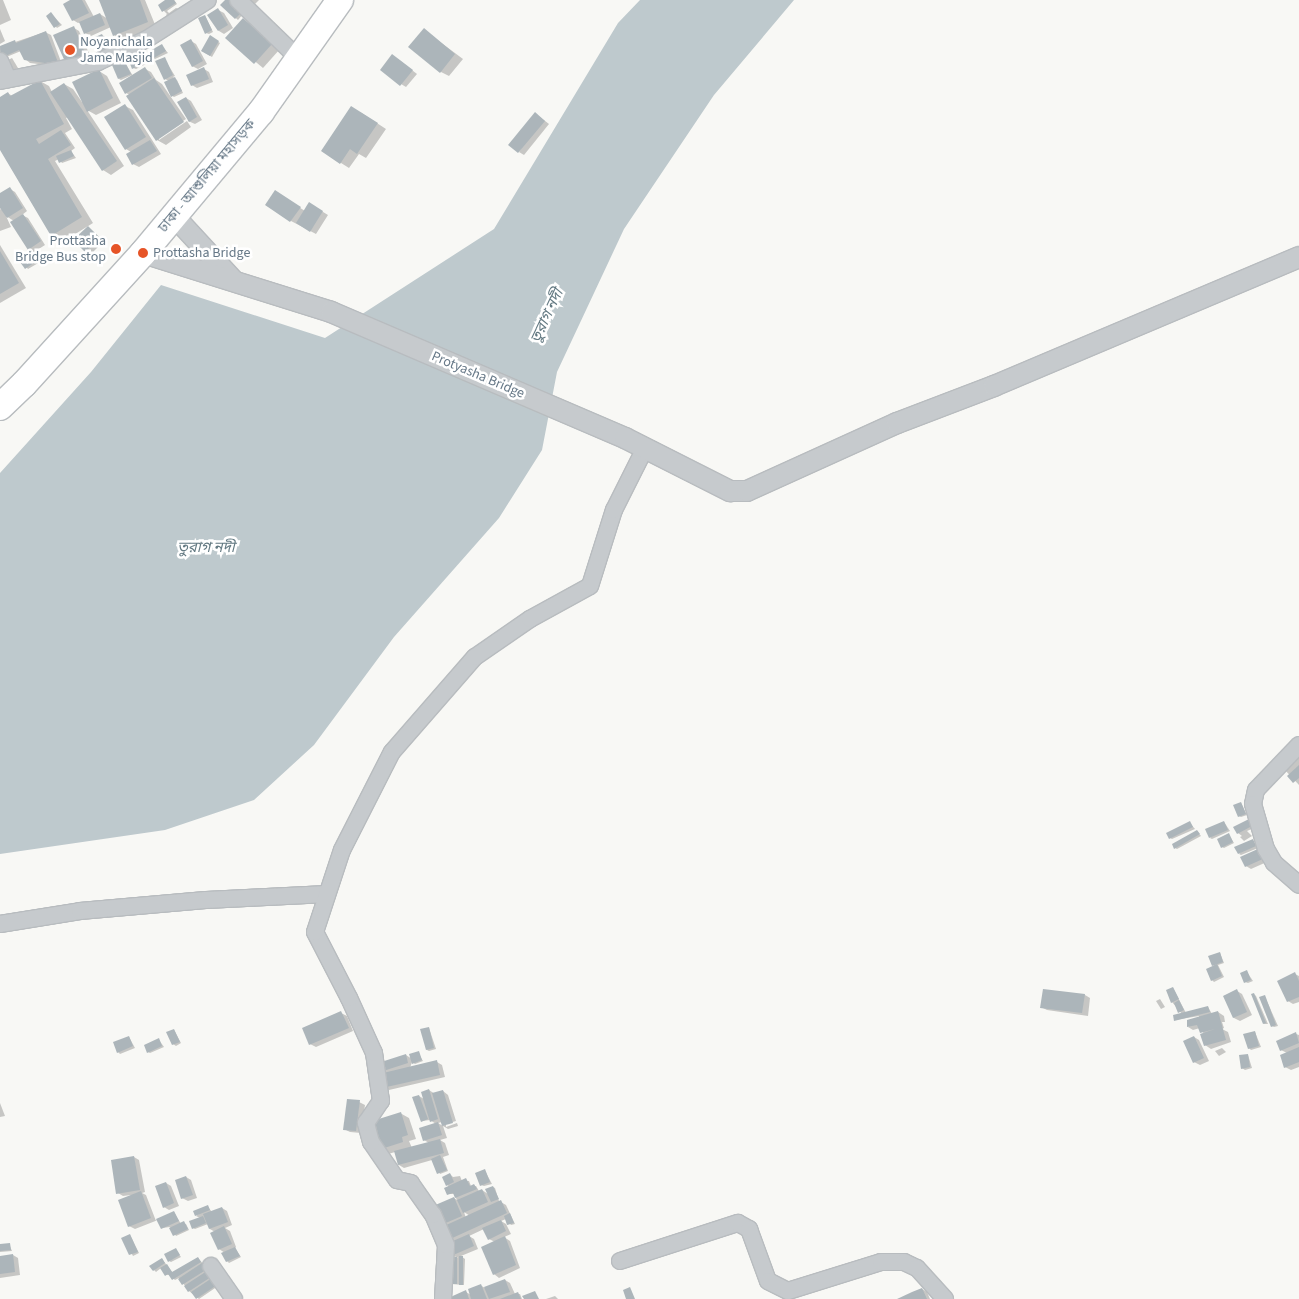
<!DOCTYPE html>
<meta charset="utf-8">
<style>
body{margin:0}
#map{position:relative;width:1299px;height:1299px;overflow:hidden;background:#f8f8f5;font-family:"Source Sans 3","Noto Sans Bengali",sans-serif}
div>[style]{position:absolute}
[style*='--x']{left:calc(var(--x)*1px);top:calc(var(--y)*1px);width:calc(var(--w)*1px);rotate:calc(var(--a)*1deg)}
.water>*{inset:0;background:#bec9cd}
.shadow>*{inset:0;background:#0003}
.building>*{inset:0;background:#acb5ba}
.roads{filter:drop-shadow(1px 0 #b8bcbf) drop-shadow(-1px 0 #b8bcbf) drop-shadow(0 1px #b8bcbf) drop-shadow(0 -1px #b8bcbf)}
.minor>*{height:16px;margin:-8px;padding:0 8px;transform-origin:8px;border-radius:8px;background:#c6cacd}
.tertiary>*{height:20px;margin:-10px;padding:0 10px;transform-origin:10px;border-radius:10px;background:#c6cacd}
.trunk>*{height:26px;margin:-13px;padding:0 13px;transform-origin:13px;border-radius:13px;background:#fff}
.dots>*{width:14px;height:14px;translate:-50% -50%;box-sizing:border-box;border:2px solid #fff;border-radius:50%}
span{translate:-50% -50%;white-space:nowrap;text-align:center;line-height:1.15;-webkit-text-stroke:5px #fff;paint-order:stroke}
.poi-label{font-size:14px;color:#667887}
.left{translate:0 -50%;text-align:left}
.right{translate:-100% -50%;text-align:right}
.street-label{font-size:14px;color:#667887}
.water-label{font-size:15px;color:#637982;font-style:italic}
</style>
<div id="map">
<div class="water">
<div style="clip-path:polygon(640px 0,794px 0,714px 95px,624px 229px,557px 372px,542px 450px,499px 518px,394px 637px,314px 745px,254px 800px,165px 830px,0 854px,0 473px,91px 372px,161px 285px,325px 338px,494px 229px,618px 23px)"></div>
</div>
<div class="shadow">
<div style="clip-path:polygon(0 0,3px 0,11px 20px,0 25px)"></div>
<div style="clip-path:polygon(73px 0,85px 0,94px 17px,100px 14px,108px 19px,100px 0,145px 0,156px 27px,135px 35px,137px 40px,127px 42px,126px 39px,123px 40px,114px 35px,111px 27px,91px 36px,85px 33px,81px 22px,78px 23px,73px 20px)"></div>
<div style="clip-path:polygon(167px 0,174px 0,177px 4px,167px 11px,169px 13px,176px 8px,179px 9px,170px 22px,166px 15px,167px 14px,159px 6px)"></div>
<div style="clip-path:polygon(227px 0,243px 14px,238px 20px,221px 5px)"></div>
<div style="clip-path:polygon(248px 0,259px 0,255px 4px)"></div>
<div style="clip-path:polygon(218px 10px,224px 13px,233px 28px,224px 34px,219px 31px)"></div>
<div style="clip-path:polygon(51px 14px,62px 25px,57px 28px,47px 16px)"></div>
<div style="clip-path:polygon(205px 16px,213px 32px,209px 34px,206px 33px)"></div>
<div style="clip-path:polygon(243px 19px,280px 49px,263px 68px,227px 38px)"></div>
<div style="clip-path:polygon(74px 28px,79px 31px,92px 60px,68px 65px)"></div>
<div style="clip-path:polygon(0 29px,5px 41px,0 44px)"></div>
<div style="clip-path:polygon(424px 30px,463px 59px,449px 76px,441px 72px)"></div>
<div style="clip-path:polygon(45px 32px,51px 35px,63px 67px,30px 63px,25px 59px,21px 51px,4px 58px,0 53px,0 47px)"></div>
<div style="clip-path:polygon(102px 35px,107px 38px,115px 55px,106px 59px)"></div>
<div style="clip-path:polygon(210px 37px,220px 43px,212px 57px,202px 51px)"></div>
<div style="clip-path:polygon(191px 41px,196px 44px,207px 64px,198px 69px,192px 66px)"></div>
<div style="clip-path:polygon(162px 46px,168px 53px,155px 59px,153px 58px)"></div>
<div style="clip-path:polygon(140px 57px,146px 64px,136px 69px,133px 68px)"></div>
<div style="clip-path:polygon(12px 58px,18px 68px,11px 71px,6px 61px)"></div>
<div style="clip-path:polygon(164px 58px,175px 76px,173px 77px,177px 80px,183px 93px,174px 97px,171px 95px,169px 81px,165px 79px)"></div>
<div style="clip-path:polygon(398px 59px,417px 74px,406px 87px,401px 84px)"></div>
<div style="clip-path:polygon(124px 61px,133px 76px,145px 69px,151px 72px,156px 80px,162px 84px,186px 119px,159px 137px,159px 140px,187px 121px,191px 127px,166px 145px,157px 140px,130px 95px,126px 93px,132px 75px,121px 80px,119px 79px)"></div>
<div style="clip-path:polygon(204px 69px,209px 72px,213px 82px,197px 88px,192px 85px)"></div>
<div style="clip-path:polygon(99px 71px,107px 76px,121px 103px,96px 115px,87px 110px,124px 166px,111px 175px,103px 170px,68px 117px,66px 118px,72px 129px,65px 133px,75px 148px,71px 151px,76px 158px,62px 163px,59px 159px,55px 161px,93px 223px,64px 241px,52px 235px,0 148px,0 98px,8px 93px,12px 96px,40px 81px,49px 86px,52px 92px,64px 84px,73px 89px,82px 102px)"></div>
<div style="clip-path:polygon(186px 98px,191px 101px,202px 120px,195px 124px,188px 121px)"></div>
<div style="clip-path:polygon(125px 106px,133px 110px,161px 154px,139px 167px,133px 164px,128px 154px,131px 152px,126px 149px,106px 118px)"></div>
<div style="clip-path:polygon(360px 112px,386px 129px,366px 158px,359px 154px,349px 168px,322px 151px)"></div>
<div style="clip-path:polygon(540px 117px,549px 124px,524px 155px,519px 152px)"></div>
<div style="clip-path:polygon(10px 189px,15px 192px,27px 211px,22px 215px,28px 218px,45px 245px,34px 252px,40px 262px,28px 269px,20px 259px,33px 251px,29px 249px,14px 221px,6px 216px,11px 227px,0 231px,0 209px,4px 211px,0 205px,0 195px)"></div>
<div style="clip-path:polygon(280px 195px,305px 211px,310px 204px,328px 215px,316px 234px,291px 221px,266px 205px)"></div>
<div style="clip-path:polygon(89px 228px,104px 241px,91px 254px,86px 251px)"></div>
<div style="clip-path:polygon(0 245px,26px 288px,0 303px)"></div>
<div style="clip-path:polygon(1299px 752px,1299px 785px,1282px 767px)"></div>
<div style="clip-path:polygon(1241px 803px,1247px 815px,1241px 817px,1239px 816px)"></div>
<div style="clip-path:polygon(1249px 821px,1254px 828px,1247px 831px,1252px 836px,1244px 841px,1240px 837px,1242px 836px,1238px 833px)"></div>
<div style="clip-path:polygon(1224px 822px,1230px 831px,1212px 839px,1210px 838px)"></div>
<div style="clip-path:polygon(1190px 823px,1195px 829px,1172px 839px,1170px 838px)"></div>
<div style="clip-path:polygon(1197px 831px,1201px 836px,1177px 849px,1175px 848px)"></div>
<div style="clip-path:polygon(1229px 835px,1234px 843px,1224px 848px,1222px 847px)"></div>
<div style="clip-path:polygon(1253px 841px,1258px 848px,1241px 855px,1239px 854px)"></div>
<div style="clip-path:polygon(1260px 849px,1269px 861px,1251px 869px,1246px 866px)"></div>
<div style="clip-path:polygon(1220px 953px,1224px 963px,1218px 965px,1224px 977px,1214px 982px,1212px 980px,1214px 967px,1210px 956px)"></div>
<div style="clip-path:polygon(1247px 972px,1253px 981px,1248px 983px,1245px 982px)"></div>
<div style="clip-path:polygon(1295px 974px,1299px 976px,1299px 1002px,1293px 1004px,1288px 1001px)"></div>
<div style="clip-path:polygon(1173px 988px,1186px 1013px,1208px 1007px,1212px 1014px,1218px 1012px,1224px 1016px,1225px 1022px,1222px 1022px,1224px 1028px,1222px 1029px,1228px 1032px,1231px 1042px,1211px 1049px,1205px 1045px,1204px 1034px,1200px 1028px,1193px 1030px,1188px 1027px,1199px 1018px,1199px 1016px,1175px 1020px,1182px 1014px,1172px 1002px)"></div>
<div style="clip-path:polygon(1044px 990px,1085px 995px,1090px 998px,1088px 1016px,1047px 1010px,1041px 1007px)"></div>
<div style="clip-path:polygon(1237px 991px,1242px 994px,1252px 1015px,1240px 1021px,1234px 1018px,1224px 996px)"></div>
<div style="clip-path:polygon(1254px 994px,1256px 996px,1268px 1024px,1264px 1024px)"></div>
<div style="clip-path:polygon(1265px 997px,1278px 1026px,1274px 1027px,1272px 1026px)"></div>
<div style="clip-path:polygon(1160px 999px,1165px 1007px,1161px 1009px,1156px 1001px)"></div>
<div style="clip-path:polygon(341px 1013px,347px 1016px,353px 1031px,316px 1047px,310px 1044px)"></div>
<div style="clip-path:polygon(429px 1028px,436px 1049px,429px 1051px,427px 1050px)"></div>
<div style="clip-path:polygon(174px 1030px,181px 1043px,176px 1046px,173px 1044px)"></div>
<div style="clip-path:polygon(1255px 1032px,1261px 1047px,1251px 1050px,1249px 1048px)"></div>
<div style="clip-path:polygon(1296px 1034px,1299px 1035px,1299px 1067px,1291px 1070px,1285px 1067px,1287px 1053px,1281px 1050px)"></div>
<div style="clip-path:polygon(129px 1037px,135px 1048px,120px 1054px,118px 1052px)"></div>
<div style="clip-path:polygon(1194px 1037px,1199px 1040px,1209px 1061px,1200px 1065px,1194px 1062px)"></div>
<div style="clip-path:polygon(159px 1040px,164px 1047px,150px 1053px,148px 1052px)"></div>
<div style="clip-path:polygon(1222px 1048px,1226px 1052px,1219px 1056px,1215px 1051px)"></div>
<div style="clip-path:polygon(418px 1053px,423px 1061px,415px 1064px,412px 1062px,410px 1068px,437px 1062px,442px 1065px,445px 1077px,389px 1090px,383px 1087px,381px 1071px,406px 1055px,412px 1059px)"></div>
<div style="clip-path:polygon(1248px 1055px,1252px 1068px,1245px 1070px,1242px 1068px)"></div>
<div style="clip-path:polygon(429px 1090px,435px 1094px,443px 1091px,448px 1095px,456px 1121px,446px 1124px,446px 1127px,457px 1123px,458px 1126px,448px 1129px,443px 1126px,442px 1122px,438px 1123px,443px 1126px,447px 1138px,440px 1140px,445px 1143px,449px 1155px,443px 1157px,448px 1171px,440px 1174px,432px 1160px,404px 1168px,399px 1165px,395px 1152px,385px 1155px,376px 1150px,400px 1113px,409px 1118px,416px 1139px,409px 1141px,412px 1148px,429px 1143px,424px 1140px,436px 1124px,430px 1120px,422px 1121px,419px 1096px,424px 1099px)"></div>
<div style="clip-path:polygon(359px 1102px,365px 1105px,361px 1133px,350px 1132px,344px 1129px)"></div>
<div style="clip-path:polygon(0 1103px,5px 1116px,0 1117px)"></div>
<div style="clip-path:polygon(134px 1157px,139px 1160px,145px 1192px,142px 1193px,146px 1195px,156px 1221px,174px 1212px,181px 1224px,186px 1224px,189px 1230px,176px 1236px,170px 1227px,162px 1228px,158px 1220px,135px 1229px,129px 1226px,131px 1195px,123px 1196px,118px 1193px)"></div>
<div style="clip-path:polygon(485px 1171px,492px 1184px,484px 1186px,481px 1185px)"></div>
<div style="clip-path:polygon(evenodd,450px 1174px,453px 1177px,460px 1176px,462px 1181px,469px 1181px,471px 1186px,476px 1186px,479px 1191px,482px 1190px,488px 1194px,493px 1187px,495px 1188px,499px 1201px,506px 1205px,515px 1224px,511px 1225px,506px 1219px,501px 1221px,506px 1224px,511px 1234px,504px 1237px,510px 1241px,520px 1268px,499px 1278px,494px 1274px,495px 1242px,489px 1239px,484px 1229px,469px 1236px,474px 1239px,478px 1249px,461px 1256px,465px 1259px,464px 1285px,451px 1284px,451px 1258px,458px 1258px,452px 1255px,449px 1239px,442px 1224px,454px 1198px,457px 1200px,454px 1194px,448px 1194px,450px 1187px,447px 1185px,450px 1174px,464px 1212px,470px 1216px,466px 1218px,464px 1212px)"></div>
<div style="clip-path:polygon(186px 1177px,191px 1180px,197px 1198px,188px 1201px,182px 1198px)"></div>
<div style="clip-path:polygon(166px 1183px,171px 1186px,179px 1206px,169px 1210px,164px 1207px)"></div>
<div style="clip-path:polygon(208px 1207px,212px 1212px,222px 1208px,227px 1211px,232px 1225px,225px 1228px,230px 1231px,236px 1247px,235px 1248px,241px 1257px,229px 1263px,227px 1261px,225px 1253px,219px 1249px,215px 1232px,210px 1229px,208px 1224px,195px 1229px,193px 1228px,200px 1218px,196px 1216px)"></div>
<div style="clip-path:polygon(130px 1235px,139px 1253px,133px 1256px,123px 1238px)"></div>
<div style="clip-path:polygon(9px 1244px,12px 1251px,0 1252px,0 1245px)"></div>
<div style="clip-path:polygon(176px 1250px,181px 1257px,171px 1262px,169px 1261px)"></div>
<div style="clip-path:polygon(13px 1255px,18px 1258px,20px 1275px,0 1278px,0 1257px)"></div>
<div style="clip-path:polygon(198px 1258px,221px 1284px,199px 1299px,189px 1291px,179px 1278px,175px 1280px,170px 1275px,166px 1275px,161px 1268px,156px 1272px,154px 1270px,162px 1259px,173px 1273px)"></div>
<div style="clip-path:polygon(505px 1280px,510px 1283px,515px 1294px,520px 1294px,522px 1299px,449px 1299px,466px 1292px,471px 1295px,480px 1285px,485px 1288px)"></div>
<div style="clip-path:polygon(922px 1289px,927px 1292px,930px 1299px,902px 1299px)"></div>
<div style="clip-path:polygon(555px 1296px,558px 1299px,546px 1299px)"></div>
</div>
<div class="building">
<div style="clip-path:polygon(70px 0,82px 0,89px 13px,72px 21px,63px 4px)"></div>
<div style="clip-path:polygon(99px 0,140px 0,148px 22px,113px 36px)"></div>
<div style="clip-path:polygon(165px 0,174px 0,176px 3px,162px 12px,158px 5px)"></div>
<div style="clip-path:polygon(225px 0,229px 0,242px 12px,235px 19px,220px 5px)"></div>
<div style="clip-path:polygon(218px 8px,228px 25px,218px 31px,207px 15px)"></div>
<div style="clip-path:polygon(51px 12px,60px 24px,54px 28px,46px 16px)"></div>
<div style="clip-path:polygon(100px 13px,105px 25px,84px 34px,79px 22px)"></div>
<div style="clip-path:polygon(205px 15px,212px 30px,205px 34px,198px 18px)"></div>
<div style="clip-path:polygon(243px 18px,272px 44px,254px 64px,225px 38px)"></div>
<div style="clip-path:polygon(74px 26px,87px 58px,67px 66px,53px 35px)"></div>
<div style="clip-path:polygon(424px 28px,455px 54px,440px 73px,408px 47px)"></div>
<div style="clip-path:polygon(46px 31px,59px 65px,24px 60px,19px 50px,1px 58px,0 46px,15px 40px,16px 43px)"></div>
<div style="clip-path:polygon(102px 34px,110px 52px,100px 57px,91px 39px)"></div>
<div style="clip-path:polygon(210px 35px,219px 41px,210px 56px,201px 51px)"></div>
<div style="clip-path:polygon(191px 39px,203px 61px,192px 67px,180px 45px)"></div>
<div style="clip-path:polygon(162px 44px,166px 51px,152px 59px,148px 52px)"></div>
<div style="clip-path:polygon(392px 54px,413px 70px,400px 86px,380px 70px)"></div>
<div style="clip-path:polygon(140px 55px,144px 63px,132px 69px,129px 61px)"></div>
<div style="clip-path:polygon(165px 57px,173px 75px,164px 80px,155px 61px)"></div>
<div style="clip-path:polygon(124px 60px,131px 74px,118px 79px,112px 65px)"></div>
<div style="clip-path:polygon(145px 67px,152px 78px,125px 94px,119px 83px)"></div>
<div style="clip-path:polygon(204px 67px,209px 79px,191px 86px,186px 75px)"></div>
<div style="clip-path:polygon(99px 69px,113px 98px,87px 112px,72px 82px)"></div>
<div style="clip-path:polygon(175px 77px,182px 91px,171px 97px,164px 82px)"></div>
<div style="clip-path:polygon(154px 78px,184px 122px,156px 141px,126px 96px)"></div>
<div style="clip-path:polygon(40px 80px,64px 124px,36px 139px,39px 144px,61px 130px,71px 145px,48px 159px,82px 217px,51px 236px,0 150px,0 97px,8px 92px,10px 96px)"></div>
<div style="clip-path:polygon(64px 83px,117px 161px,102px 171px,50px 92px)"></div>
<div style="clip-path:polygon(186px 97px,197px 117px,189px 122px,177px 102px)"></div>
<div style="clip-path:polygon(125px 104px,146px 137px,125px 150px,104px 117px)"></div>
<div style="clip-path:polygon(351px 106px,378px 123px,357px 154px,350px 149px,340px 164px,321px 151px)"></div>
<div style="clip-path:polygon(535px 112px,545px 121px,518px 153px,508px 145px)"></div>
<div style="clip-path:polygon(150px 140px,157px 151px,132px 165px,126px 154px)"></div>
<div style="clip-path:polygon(71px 150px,74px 156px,59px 163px,56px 156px)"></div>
<div style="clip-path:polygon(10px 187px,23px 208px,7px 218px,0 208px,0 193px)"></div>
<div style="clip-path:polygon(275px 190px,301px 207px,290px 222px,265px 205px)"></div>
<div style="clip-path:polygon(309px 202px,323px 211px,310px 232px,296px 223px)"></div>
<div style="clip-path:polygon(23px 214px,41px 241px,28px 250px,10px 222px)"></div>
<div style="clip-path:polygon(88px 226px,100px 238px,85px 252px,73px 240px)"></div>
<div style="clip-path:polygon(32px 250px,38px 260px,25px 269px,18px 259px)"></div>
<div style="clip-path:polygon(0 251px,19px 283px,0 294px)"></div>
<div style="clip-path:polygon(1299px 765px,1299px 778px,1293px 783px,1287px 776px)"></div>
<div style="clip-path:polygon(1241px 802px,1246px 814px,1238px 817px,1233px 805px)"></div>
<div style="clip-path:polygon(1249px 819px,1252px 826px,1237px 834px,1233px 827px)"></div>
<div style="clip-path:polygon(1190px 821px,1193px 827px,1169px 839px,1166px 833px)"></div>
<div style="clip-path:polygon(1224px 821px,1228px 830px,1209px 838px,1205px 829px)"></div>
<div style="clip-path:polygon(1197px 830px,1200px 834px,1174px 849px,1172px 844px)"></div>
<div style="clip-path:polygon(1229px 833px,1233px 842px,1221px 848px,1217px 839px)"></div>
<div style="clip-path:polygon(1253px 839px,1256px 846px,1238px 854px,1234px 847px)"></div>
<div style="clip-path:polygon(1260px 848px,1265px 858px,1245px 867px,1240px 857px)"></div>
<div style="clip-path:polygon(1220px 952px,1223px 962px,1212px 966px,1208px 956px)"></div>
<div style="clip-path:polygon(1217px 964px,1222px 976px,1211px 981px,1206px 969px)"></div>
<div style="clip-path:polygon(1247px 970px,1251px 980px,1244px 983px,1240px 973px)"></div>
<div style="clip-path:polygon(1295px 972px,1299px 981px,1299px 997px,1287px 1002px,1277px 981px)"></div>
<div style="clip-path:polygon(1173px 987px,1179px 999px,1171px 1003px,1166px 990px)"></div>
<div style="clip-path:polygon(1043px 989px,1085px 994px,1082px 1013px,1040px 1008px)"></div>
<div style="clip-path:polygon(1237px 989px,1247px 1012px,1233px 1018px,1223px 996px)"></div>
<div style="clip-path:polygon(1254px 993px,1266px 1023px,1263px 1024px,1251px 994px)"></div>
<div style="clip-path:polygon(1265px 995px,1276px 1025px,1271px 1027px,1259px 997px)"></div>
<div style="clip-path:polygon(1179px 1000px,1184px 1010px,1178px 1013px,1174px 1003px)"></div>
<div style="clip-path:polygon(1208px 1006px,1210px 1012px,1174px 1021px,1173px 1015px)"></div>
<div style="clip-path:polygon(341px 1011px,349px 1028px,309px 1045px,302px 1028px)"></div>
<div style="clip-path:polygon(1218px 1011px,1226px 1040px,1204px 1046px,1200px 1034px,1215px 1029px,1200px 1033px,1197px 1025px,1187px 1027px,1187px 1020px)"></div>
<div style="clip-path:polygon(429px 1027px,434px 1048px,426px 1050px,420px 1029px)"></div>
<div style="clip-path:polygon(174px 1029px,180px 1042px,172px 1045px,166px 1032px)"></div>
<div style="clip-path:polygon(1255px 1031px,1259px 1046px,1248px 1049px,1243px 1034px)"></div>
<div style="clip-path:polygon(1296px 1032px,1299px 1043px,1280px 1051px,1276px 1041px)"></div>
<div style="clip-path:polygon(129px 1036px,133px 1046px,117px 1053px,113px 1042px)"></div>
<div style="clip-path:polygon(1194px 1036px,1204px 1058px,1193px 1063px,1183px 1041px)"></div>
<div style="clip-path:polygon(159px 1038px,162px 1046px,147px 1053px,144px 1045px)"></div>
<div style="clip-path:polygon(1299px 1047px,1299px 1062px,1284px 1068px,1280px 1055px)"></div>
<div style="clip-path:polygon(419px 1051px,422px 1060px,412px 1064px,409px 1054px)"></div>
<div style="clip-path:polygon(406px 1054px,408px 1063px,380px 1072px,378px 1063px)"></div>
<div style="clip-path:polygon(1248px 1054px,1250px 1067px,1241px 1069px,1239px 1055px)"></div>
<div style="clip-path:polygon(437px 1060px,440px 1075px,382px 1088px,379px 1074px)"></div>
<div style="clip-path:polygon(429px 1089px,438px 1119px,430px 1122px,421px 1092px)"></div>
<div style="clip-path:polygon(443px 1090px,453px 1123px,442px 1126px,432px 1093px)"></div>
<div style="clip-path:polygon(419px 1095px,428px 1119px,421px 1122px,412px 1097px)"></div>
<div style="clip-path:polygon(347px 1099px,360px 1100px,356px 1131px,343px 1130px)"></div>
<div style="clip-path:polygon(401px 1112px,408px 1135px,402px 1137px,403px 1142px,375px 1151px,366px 1123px)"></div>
<div style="clip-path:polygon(438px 1122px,442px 1135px,423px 1141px,419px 1128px)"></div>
<div style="clip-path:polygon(440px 1139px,444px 1153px,398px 1165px,394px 1151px)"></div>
<div style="clip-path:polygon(440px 1155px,447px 1170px,437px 1174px,431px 1159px)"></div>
<div style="clip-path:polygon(134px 1156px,140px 1190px,116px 1194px,111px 1160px)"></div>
<div style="clip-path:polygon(485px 1169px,490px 1182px,480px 1186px,475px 1173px)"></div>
<div style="clip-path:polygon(450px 1173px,454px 1182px,446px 1186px,442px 1177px)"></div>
<div style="clip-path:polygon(186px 1176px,193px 1195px,181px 1199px,175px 1180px)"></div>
<div style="clip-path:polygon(466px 1178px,470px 1186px,474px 1184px,477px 1189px,455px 1198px,453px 1193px,447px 1195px,444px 1188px)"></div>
<div style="clip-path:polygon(166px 1182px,174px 1203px,163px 1208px,155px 1186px)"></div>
<div style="clip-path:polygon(493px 1186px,499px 1199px,491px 1202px,485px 1189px)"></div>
<div style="clip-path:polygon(482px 1189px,488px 1202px,463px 1213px,457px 1200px)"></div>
<div style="clip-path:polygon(141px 1191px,151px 1218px,128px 1227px,118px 1200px)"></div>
<div style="clip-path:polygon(454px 1197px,462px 1216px,441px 1225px,433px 1206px)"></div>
<div style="clip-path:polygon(501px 1200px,507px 1213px,448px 1240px,442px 1227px)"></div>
<div style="clip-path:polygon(208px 1205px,210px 1210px,195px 1216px,193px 1211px)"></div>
<div style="clip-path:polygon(222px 1207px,228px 1222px,209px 1229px,203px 1214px)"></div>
<div style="clip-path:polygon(174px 1211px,179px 1221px,161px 1229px,156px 1219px)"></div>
<div style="clip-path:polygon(510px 1213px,514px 1223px,507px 1225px,504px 1216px)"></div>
<div style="clip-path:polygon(203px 1216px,206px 1223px,192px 1229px,189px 1221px)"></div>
<div style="clip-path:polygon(501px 1220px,506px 1231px,488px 1240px,482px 1228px)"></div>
<div style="clip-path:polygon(184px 1221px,188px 1229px,173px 1236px,169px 1228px)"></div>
<div style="clip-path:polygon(224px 1226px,232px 1244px,218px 1250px,210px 1233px)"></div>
<div style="clip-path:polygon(130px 1234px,138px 1252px,129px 1255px,121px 1238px)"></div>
<div style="clip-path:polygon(469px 1234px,474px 1246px,451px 1256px,446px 1244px)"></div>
<div style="clip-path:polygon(505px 1236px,516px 1265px,493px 1275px,481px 1247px)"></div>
<div style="clip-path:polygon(10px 1243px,11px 1250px,0 1251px,0 1244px)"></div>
<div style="clip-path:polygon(235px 1247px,240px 1256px,226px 1262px,221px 1253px)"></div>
<div style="clip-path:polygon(176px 1248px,180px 1255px,168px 1262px,164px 1254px)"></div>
<div style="clip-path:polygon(13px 1254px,15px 1272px,0 1274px,0 1256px)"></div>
<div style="clip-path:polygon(459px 1256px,463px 1256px,463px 1285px,459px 1285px)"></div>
<div style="clip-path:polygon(198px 1257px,201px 1262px,172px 1280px,168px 1274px,165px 1276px,160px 1268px,167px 1264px,172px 1272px)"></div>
<div style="clip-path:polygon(450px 1257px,457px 1257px,457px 1284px,450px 1284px)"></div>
<div style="clip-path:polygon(162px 1258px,165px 1263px,153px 1271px,149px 1266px)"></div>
<div style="clip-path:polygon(205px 1261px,209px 1268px,182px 1285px,178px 1279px)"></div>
<div style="clip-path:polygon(210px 1269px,214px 1275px,188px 1292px,184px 1286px)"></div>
<div style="clip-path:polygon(215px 1276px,220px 1283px,196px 1299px,191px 1292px)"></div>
<div style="clip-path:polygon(505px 1279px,510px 1292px,489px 1299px,484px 1287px)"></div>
<div style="clip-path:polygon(481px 1284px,487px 1299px,471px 1299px,468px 1289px)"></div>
<div style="clip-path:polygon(630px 1287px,635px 1299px,626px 1299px,623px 1290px)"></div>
<div style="clip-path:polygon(922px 1288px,927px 1299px,897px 1299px,912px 1292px)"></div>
<div style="clip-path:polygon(466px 1290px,469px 1299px,446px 1299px)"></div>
<div style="clip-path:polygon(535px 1291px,539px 1299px,524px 1299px,522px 1296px)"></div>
<div style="clip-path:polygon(518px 1292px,521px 1299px,500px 1299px)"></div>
</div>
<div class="roads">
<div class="minor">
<div style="--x:238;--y:0;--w:83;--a:44"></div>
<div style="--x:0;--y:61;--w:20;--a:66"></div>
<div style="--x:0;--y:81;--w:100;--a:-11"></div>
<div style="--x:98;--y:62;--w:54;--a:-25.1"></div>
<div style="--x:147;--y:39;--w:72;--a:-32.6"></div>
<div style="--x:1299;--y:745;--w:62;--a:133.7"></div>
<div style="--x:1256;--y:790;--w:14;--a:102"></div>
<div style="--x:1253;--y:804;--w:47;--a:73.9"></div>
<div style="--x:1266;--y:849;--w:16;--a:60"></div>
<div style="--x:1274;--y:863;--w:33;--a:41"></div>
<div style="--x:0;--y:924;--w:81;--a:-9.2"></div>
<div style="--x:80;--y:911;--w:126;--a:-5"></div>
<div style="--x:206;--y:900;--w:121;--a:-2.8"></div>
<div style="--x:620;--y:1261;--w:124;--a:-17.9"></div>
<div style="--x:738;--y:1223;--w:13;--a:29"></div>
<div style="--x:749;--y:1229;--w:55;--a:69.9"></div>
<div style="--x:768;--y:1281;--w:22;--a:27"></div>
<div style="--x:788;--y:1291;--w:97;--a:-17.3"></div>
<div style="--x:881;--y:1262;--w:23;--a:0"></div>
<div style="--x:904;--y:1262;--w:14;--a:25"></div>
<div style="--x:917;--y:1268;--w:42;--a:47.9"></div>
<div style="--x:211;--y:1266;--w:40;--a:55.1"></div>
<div style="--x:443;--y:1299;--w:54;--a:-86.8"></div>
<div style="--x:446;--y:1245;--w:33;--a:-113"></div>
<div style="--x:433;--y:1215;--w:39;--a:-125"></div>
<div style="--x:411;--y:1183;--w:14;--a:-168"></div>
<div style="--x:397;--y:1180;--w:46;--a:-124.4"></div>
<div style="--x:371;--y:1142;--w:20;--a:-105"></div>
<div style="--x:366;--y:1123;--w:27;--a:-56"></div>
<div style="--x:381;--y:1101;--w:49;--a:-98.3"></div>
<div style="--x:374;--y:1053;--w:60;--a:-114.4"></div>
<div style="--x:349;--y:998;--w:74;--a:-117.3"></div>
<div style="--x:315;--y:932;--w:86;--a:-71.8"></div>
<div style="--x:342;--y:850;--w:110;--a:-63"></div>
<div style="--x:392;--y:752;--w:126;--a:-48.9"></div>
<div style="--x:475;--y:657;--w:67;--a:-34.6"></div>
<div style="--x:530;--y:619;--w:68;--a:-28.8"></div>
<div style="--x:590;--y:586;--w:80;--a:-72.5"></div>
<div style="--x:614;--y:510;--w:69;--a:-63.4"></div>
</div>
<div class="tertiary">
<div style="--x:174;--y:216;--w:87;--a:47.3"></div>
<div style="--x:143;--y:253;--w:197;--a:17.4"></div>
<div style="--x:331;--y:312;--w:320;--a:23.2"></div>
<div style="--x:625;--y:438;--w:118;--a:26.8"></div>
<div style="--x:730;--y:491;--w:17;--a:0"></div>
<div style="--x:747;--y:491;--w:165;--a:-24.4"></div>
<div style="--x:897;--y:423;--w:104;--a:-20.9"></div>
<div style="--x:994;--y:386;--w:331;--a:-22.9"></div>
</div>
<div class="trunk">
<div style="--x:0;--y:407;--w:33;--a:-44"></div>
<div style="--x:24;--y:384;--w:177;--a:-47.7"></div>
<div style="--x:143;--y:253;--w:184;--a:-50.1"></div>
<div style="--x:261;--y:112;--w:137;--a:-54.8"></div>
</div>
</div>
<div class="dots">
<div style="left:70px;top:50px;background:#e65427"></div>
<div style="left:116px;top:249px;background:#e65427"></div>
<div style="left:143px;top:253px;background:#e65427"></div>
</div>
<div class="poi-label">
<span class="left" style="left:80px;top:50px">Noyanichala<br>Jame Masjid</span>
<span class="right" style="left:106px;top:249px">Prottasha<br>Bridge Bus stop</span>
<span class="left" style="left:153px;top:253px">Prottasha Bridge</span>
</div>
<div class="street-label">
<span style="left:207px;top:176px;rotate:-50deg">ঢাকা - আশুলিয়া মহাসড়ক</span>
<span style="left:478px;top:375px;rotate:23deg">Protyasha Bridge</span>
</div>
<div class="water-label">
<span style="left:547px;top:316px;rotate:-65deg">তুরাগ নদী</span>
<span style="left:206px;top:548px">তুরাগ নদী</span>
</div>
</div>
